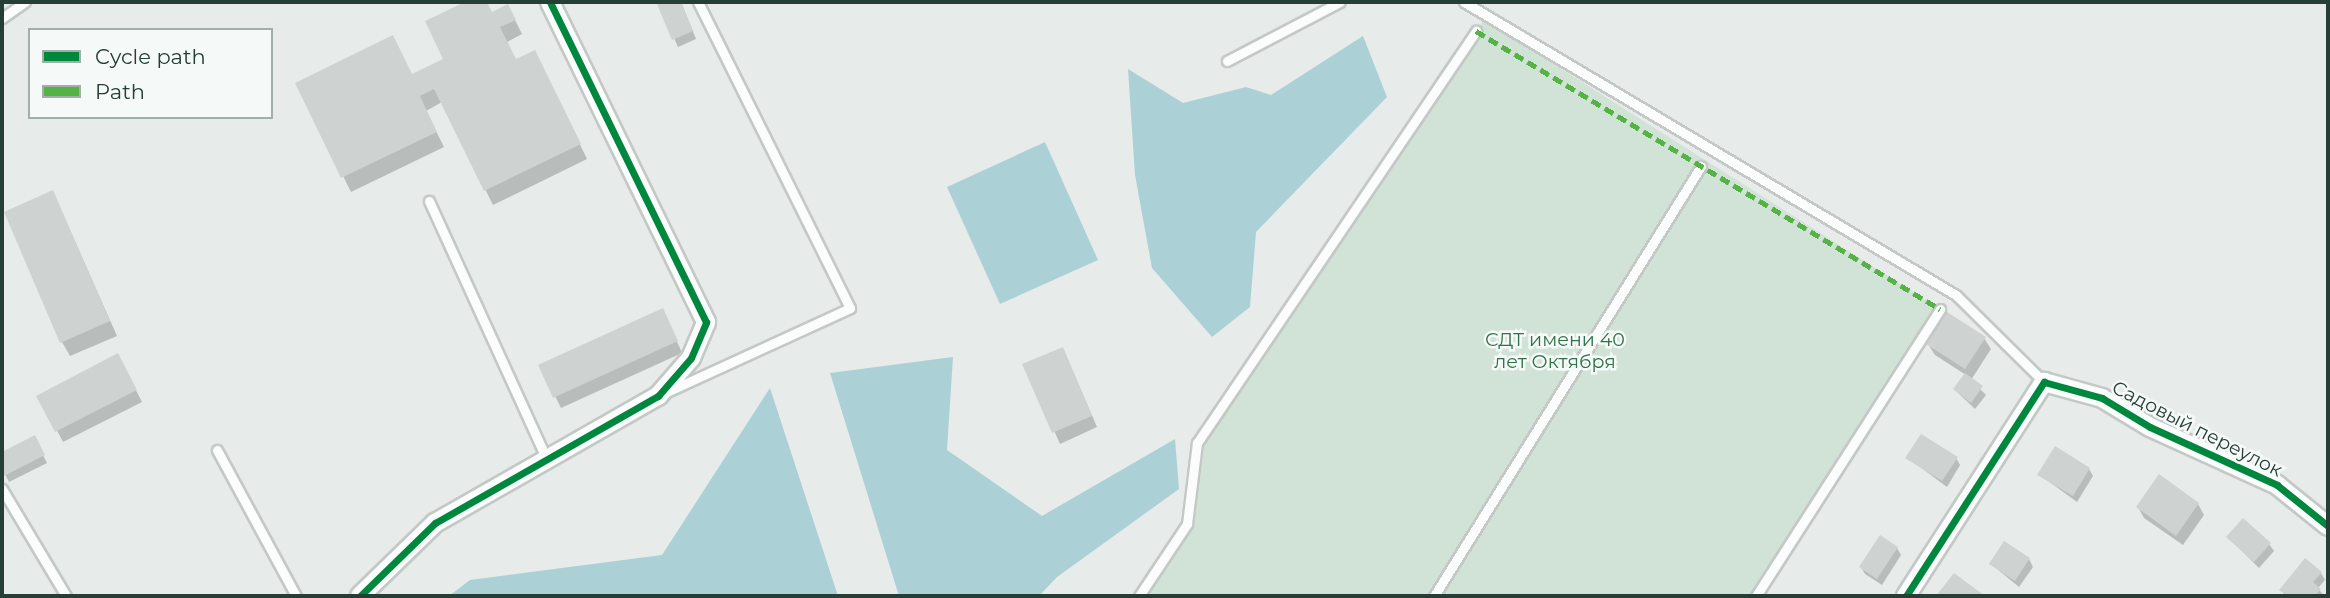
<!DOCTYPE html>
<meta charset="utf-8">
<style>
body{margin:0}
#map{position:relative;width:2330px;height:598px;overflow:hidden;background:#e7ebe9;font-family:Montserrat,sans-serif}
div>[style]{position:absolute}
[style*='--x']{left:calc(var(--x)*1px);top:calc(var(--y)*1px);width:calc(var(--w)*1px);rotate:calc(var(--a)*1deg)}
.green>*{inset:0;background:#d1e3d6}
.water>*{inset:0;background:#abd1d6}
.shadow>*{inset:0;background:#0003}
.building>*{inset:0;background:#ced2d0}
.roads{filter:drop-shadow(2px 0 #c4c8c6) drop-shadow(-2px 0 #c4c8c6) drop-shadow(0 2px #c4c8c6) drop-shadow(0 -2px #c4c8c6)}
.service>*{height:9px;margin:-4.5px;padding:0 4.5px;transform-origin:4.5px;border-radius:4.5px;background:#fbfcfc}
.minor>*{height:18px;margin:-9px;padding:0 9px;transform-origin:9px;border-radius:9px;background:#fbfcfc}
.quiet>*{height:5px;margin-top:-2.5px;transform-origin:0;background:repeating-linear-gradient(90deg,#55b346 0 10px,transparent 0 15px)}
.cycleway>*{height:7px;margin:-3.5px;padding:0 3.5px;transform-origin:3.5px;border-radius:3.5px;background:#00873e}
span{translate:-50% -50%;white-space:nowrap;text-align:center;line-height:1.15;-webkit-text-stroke:5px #f5f9f7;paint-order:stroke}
.park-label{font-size:19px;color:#327248}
.street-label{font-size:19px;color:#253e36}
.frame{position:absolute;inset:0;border:4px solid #253e36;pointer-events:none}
.legend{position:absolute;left:28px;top:28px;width:245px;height:91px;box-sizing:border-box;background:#f5f9f7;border:2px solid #a2aeaa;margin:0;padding:9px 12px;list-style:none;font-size:21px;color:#253e36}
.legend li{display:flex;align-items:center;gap:14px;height:35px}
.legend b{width:35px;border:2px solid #a2aeaa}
</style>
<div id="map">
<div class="green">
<div style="clip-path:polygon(1484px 20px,1940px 309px,1756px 596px,1139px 596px,1187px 524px,1197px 443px)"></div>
</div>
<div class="water">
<div style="clip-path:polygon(1363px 36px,1387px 97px,1256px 232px,1250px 307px,1212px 337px,1152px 268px,1135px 175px,1128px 69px,1183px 103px,1246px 87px,1271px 95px)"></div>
<div style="clip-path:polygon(1045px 142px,1098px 260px,1000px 304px,947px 187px)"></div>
<div style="clip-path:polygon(953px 357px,947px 450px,1042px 516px,1175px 439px,1179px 489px,1057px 577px,1039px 596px,899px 596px,830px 373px)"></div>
<div style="clip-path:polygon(770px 388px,838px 596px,449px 596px,470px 580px,662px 555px)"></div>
</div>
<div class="shadow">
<div style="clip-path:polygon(469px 2px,486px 2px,492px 14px,515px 20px,522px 34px,507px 42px,516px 61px,542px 66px,587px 159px,493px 205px,442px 102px,426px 111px,444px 147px,351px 192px,297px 83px,412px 76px,446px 59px,428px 22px)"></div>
<div style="clip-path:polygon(658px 2px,681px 2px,696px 39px,678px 47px)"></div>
<div style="clip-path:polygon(53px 192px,117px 336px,70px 356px,62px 342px)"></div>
<div style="clip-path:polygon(668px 321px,682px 353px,561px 408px,540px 366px)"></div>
<div style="clip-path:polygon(1984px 338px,1991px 349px,1971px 380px,1986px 395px,1975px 409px,1955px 390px,1966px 375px,1935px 355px,1928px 344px)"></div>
<div style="clip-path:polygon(1068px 360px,1097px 427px,1060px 444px,1025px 365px)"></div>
<div style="clip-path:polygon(124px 367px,142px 402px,63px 442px,39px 396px)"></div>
<div style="clip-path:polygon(34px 438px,47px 463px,9px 482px,2px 468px,2px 454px)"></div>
<div style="clip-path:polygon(1908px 458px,1956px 458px,1960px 465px,1947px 487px)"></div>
<div style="clip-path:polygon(2089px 469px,2093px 476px,2077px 502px,2040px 475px)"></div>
<div style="clip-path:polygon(2198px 504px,2204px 515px,2183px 545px,2144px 518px,2138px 507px)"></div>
<div style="clip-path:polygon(2228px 537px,2269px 544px,2274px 551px,2259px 568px)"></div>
<div style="clip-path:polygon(1897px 548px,1901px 555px,1882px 585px,1865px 574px,1861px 567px)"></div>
<div style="clip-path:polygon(2029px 559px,2033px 567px,2019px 587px,1991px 564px)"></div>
<div style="clip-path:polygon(2321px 573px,2325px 580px,2318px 588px,2324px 596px,2285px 596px,2282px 590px)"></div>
</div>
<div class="building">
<div style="clip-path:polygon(465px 2px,487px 2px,492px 12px,508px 4px,516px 20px,500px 27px,516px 59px,535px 50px,581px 144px,484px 191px,434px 89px,420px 96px,437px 132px,341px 178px,295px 83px,393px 35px,412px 74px,443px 59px,425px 21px)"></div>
<div style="clip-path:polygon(656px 2px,681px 2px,693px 31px,672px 40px)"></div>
<div style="clip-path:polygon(53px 190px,110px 321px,60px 343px,4px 212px)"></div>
<div style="clip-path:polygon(663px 308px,678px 341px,553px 398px,538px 365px)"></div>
<div style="clip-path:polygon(1947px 312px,1986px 337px,1965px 369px,1926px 344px)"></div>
<div style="clip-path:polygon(1063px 347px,1092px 416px,1052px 433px,1022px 364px)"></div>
<div style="clip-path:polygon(118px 353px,137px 390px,55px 432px,36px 396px)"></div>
<div style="clip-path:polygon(1965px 373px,1983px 386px,1971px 403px,1953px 389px)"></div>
<div style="clip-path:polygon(1921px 434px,1958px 457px,1942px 481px,1905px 458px)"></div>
<div style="clip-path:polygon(35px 435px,45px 455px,4px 476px,2px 452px)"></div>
<div style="clip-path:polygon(2055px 446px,2090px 468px,2073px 496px,2037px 475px)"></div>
<div style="clip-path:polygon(2159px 474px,2199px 503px,2176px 536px,2136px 507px)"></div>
<div style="clip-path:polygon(2243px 518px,2271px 543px,2254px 562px,2226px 537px)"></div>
<div style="clip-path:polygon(1880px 535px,1898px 547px,1877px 579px,1859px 567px)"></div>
<div style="clip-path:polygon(2004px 541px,2030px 558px,2015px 581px,1989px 564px)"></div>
<div style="clip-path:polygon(2305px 558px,2322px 572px,2313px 582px,2321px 589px,2315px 596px,2288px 596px,2279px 590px)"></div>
<div style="clip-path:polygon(1954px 573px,1985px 596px,1936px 596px)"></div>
</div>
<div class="roads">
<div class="service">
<div style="--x:1464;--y:2;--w:573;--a:30.78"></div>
<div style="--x:1956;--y:295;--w:124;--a:44.7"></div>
<div style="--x:2;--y:18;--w:28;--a:-35"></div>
<div style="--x:1227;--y:61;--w:127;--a:-27.6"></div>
<div style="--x:429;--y:201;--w:285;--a:65.5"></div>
<div style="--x:669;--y:391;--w:199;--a:-24.6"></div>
<div style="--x:850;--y:308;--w:342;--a:-116.4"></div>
<div style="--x:217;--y:450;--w:166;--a:61.6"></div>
<div style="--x:2;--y:489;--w:125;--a:59.1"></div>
<div style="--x:1139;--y:596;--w:87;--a:-56.3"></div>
<div style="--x:1187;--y:524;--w:82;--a:-83"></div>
<div style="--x:1197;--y:443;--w:498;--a:-55.9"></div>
<div style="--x:1434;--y:596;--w:506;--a:-58.16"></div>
<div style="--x:1756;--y:596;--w:341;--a:-57.3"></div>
</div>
<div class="minor">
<div style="--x:360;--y:596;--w:105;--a:-44.2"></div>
<div style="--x:435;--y:523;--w:257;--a:-29.7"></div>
<div style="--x:658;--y:396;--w:50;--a:-49"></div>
<div style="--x:691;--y:358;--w:39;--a:-67"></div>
<div style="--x:706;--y:322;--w:356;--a:-116"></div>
<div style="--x:1906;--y:596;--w:255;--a:-57.2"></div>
<div style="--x:2044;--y:382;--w:60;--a:15.4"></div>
<div style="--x:2102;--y:398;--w:56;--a:31.1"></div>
<div style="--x:2150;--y:427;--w:140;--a:24.5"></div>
<div style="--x:2277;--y:485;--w:65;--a:38.8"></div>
</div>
</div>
<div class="quiet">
<div style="--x:1476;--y:31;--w:541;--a:30.93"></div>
</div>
<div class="cycleway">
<div style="--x:360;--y:596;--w:105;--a:-44.2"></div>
<div style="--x:435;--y:523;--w:257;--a:-29.7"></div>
<div style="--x:658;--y:396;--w:50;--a:-49"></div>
<div style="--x:691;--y:358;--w:39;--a:-67"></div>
<div style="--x:706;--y:322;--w:356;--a:-116"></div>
<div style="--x:1906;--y:596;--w:255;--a:-57.2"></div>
<div style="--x:2044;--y:382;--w:60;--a:15.4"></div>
<div style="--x:2102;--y:398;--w:56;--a:31.1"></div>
<div style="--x:2150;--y:427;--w:140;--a:24.5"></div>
<div style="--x:2277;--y:485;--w:65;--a:38.8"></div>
</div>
<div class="park-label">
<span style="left:1555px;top:351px">СДТ имени 40<br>лет Октября</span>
</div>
<div class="street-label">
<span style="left:2197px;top:429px;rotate:27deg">Садовый переулок</span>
</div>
<div class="frame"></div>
<ul class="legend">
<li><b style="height:9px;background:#00873e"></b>Cycle path</li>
<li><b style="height:9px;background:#55b346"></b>Path</li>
</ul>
</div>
